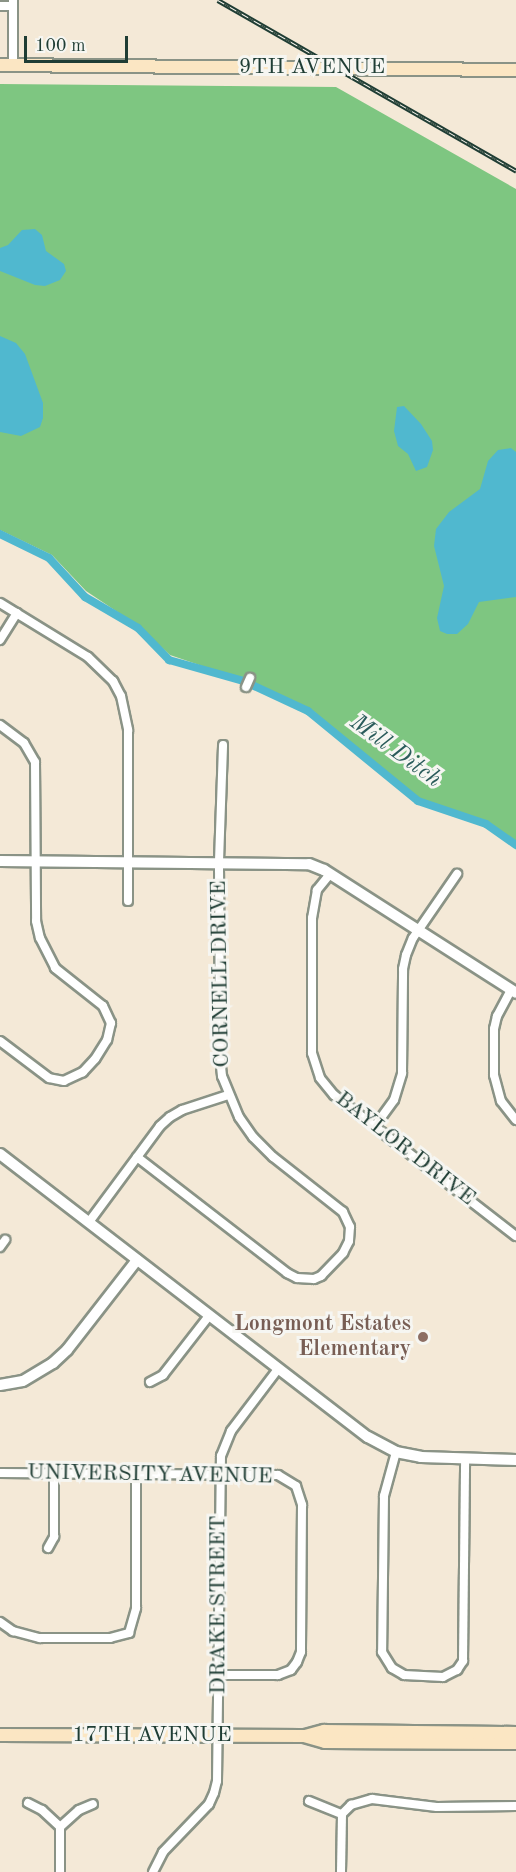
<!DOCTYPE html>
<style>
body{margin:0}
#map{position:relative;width:516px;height:1872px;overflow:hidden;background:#f4e9d7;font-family:"Old Standard TT",serif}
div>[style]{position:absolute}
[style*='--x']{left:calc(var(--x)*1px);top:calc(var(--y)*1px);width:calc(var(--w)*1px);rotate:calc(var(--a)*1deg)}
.green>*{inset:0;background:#7ec681}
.water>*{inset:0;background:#50b8cf}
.canal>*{height:8px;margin:-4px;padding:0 4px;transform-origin:4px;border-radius:4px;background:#50b8cf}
.roads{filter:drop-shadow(2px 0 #8a9386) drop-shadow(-2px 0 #8a9386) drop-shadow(0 2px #8a9386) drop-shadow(0 -2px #8a9386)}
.minor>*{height:8px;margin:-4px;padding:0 4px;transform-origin:4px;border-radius:4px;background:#fff}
.tertiary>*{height:10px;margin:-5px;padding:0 5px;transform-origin:5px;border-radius:5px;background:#fff}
.secondary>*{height:12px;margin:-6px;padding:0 6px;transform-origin:6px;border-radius:6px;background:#fbe6c3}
.rail>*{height:4.5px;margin-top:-2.25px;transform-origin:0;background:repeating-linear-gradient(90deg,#f6f6f2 0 7px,#1f3d34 0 14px);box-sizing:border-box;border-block:2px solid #1f3d34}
.dots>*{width:16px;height:16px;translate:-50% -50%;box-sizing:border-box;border:3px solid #f6f6f2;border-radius:50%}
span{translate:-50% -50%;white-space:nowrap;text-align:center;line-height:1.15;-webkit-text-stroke:6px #f6f6f2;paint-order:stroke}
.street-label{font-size:22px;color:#1f3d34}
.education-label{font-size:22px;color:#785e54;font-weight:700}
.right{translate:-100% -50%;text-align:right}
.water-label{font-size:24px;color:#2b5c5b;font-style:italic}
.scale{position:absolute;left:24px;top:36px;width:104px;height:27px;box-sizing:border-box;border:3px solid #1f3d34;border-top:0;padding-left:8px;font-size:18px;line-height:21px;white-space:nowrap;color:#1f3d34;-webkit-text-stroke:4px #f6f6f2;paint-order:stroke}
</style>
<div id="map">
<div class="green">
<div style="clip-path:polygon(0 84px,336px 87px,516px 189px,516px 841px,488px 822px,419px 798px,312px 710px,258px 685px,170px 655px,137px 625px,86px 591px,52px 555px,0 530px)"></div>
</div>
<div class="water">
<div style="clip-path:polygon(35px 229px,42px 235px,46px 251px,64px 264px,66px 271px,60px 280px,45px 286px,35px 285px,0 271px,0 248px,8px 245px,22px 230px)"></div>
<div style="clip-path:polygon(0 336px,16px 343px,25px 354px,43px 403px,43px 418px,40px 427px,21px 436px,0 432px)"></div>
<div style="clip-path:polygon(404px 406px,421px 424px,432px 441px,433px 450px,427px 467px,416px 471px,408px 454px,398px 446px,394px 431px,397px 407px)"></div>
<div style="clip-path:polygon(511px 448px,516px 452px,516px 597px,479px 602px,468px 624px,457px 634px,447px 634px,440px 631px,437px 618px,444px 586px,434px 546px,436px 529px,449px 512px,480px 489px,488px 461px,498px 450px)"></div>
</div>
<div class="canal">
<div style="--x:0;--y:534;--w:55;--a:26.1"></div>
<div style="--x:49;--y:558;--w:53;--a:47.3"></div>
<div style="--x:85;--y:597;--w:61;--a:30.3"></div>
<div style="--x:138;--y:628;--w:45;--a:45.9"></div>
<div style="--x:169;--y:660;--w:77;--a:15.8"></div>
<div style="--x:252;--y:685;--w:62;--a:24.9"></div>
<div style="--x:308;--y:711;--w:142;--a:39.3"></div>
<div style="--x:418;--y:801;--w:72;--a:18.7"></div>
<div style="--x:486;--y:824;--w:37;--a:35"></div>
</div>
<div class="roads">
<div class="minor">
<div style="--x:13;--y:0;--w:65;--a:90"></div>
<div style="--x:0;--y:6;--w:13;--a:0"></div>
<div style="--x:0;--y:603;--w:103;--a:31.5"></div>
<div style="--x:88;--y:657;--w:35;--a:44"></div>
<div style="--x:113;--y:681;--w:17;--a:62"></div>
<div style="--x:121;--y:696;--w:35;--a:78"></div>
<div style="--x:128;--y:730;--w:171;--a:90"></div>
<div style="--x:0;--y:640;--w:32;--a:-58"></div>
<div style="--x:246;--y:687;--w:10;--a:-66"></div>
<div style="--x:0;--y:725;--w:30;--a:37"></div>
<div style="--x:24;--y:743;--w:22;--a:60"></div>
<div style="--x:35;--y:762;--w:159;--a:89.6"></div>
<div style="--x:36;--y:921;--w:17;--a:77"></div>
<div style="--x:40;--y:938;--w:34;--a:63"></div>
<div style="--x:55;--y:968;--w:61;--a:38.4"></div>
<div style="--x:103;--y:1006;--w:19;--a:65"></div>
<div style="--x:111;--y:1023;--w:17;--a:103"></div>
<div style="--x:107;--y:1040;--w:22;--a:122"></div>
<div style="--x:95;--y:1059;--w:18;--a:133"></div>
<div style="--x:83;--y:1072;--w:21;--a:155"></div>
<div style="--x:64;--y:1081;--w:15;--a:-169"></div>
<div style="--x:49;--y:1078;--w:61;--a:-142.9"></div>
<div style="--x:330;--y:874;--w:21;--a:129"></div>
<div style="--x:317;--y:890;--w:28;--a:100"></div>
<div style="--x:312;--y:918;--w:135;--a:90"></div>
<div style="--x:312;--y:1053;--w:26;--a:72"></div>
<div style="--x:320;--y:1078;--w:22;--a:51"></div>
<div style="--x:334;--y:1095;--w:230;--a:37.8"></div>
<div style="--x:511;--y:990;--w:30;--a:118"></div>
<div style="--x:497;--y:1016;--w:13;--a:103"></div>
<div style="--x:494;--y:1029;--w:46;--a:90"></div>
<div style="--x:494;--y:1075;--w:27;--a:75"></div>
<div style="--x:501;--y:1101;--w:24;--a:52"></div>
<div style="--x:375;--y:1126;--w:32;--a:-54"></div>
<div style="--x:394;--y:1100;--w:28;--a:-73"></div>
<div style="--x:402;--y:1073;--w:104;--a:-89.4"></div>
<div style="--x:403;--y:969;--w:14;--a:-78"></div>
<div style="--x:406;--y:955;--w:18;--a:-68"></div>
<div style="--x:413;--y:938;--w:78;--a:-55.5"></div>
<div style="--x:137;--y:1157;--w:190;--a:37.7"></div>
<div style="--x:287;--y:1273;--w:11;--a:27"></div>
<div style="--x:297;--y:1278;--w:17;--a:3"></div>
<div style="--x:314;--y:1279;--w:8;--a:-23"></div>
<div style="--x:321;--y:1276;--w:32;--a:-46"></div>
<div style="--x:343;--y:1253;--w:13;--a:-63"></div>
<div style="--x:349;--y:1241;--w:14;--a:-86"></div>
<div style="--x:350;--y:1227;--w:17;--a:-115"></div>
<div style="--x:343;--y:1212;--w:89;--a:-141.8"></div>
<div style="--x:273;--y:1157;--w:28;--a:-135"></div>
<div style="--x:253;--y:1137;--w:24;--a:-125"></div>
<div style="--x:239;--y:1117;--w:44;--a:-112.5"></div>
<div style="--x:222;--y:1076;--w:19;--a:-96"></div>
<div style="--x:220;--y:1057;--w:196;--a:-90.3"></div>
<div style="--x:219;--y:861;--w:116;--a:-88"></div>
<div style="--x:89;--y:1222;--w:119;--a:-53.5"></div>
<div style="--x:160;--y:1126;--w:13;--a:-42"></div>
<div style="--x:170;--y:1117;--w:14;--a:-30"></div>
<div style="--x:182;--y:1110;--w:48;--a:-18.1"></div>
<div style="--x:0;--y:1247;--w:9;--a:-54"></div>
<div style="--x:150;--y:1382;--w:15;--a:-28"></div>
<div style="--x:163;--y:1375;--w:75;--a:-52.1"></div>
<div style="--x:396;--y:1452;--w:46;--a:105.3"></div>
<div style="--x:384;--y:1496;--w:156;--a:90.7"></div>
<div style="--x:382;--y:1652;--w:19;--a:58"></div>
<div style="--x:392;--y:1668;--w:14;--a:30"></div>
<div style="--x:404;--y:1675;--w:39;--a:3"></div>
<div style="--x:443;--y:1677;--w:16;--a:-27"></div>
<div style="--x:457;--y:1670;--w:11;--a:-56"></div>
<div style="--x:463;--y:1661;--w:201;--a:-89.4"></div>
<div style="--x:0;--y:1473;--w:278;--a:0.4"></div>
<div style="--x:278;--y:1475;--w:21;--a:31"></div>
<div style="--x:296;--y:1486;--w:20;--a:72"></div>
<div style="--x:302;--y:1505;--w:147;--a:90.4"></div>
<div style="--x:301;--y:1652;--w:11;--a:112"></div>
<div style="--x:297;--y:1662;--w:10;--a:127"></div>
<div style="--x:291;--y:1670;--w:14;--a:159"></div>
<div style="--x:278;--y:1675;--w:59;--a:180"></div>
<div style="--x:48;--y:1548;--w:13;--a:-61"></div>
<div style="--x:54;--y:1537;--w:64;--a:-90"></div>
<div style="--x:0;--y:1622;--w:16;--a:35"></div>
<div style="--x:13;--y:1631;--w:28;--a:15"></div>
<div style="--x:40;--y:1638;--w:70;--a:0"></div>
<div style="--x:110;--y:1638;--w:20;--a:-15"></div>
<div style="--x:129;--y:1633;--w:26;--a:-74"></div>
<div style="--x:136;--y:1608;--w:133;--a:-90"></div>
<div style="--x:309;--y:1801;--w:35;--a:22"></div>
<div style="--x:342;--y:1814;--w:13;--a:-45"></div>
<div style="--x:351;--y:1805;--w:22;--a:-16"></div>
<div style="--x:372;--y:1799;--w:65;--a:7"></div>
<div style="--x:437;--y:1807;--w:79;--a:-0.7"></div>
<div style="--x:28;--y:1803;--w:16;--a:27"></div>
<div style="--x:42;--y:1810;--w:25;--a:43"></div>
<div style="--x:60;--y:1872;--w:45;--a:-90"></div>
<div style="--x:60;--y:1827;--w:25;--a:-42"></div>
<div style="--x:79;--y:1810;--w:15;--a:-23"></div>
<div style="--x:153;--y:1872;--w:22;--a:-63"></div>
<div style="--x:163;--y:1852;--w:66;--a:-46.2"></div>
<div style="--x:209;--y:1804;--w:12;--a:-66"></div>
<div style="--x:214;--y:1793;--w:12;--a:-76"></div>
<div style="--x:217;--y:1781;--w:325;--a:-89.3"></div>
<div style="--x:221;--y:1456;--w:27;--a:-68"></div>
<div style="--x:231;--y:1431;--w:78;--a:-52.8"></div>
<div style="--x:341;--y:1872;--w:58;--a:-89"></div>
</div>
<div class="tertiary">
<div style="--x:0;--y:861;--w:309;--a:0.6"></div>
<div style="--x:309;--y:864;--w:16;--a:22"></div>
<div style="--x:324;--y:870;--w:228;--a:32.6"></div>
<div style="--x:0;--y:1154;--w:464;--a:37.6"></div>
<div style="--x:368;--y:1437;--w:32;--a:28"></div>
<div style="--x:396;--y:1452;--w:25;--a:11"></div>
<div style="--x:421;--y:1457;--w:95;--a:1.8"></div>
<div style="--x:0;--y:1385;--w:23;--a:-10"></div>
<div style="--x:23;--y:1381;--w:35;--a:-31"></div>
<div style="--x:53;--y:1363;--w:19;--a:-43"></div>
<div style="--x:67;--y:1350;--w:114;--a:-52.1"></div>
</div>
<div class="secondary">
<div style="--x:0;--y:65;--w:516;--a:0.56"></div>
<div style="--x:0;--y:1735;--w:304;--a:0.2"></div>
<div style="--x:304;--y:1736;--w:22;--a:16"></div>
<div style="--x:325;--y:1742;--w:191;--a:0.3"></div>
<div style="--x:305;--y:1736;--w:20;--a:-15"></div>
<div style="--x:324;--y:1731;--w:192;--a:0.6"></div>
</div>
</div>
<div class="rail">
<div style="--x:218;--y:0;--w:344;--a:29.8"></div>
</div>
<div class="dots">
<div style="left:423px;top:1337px;background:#8d6e63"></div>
</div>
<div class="street-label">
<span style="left:312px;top:68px">9TH AVENUE</span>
<span style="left:221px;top:974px;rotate:-91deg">CORNELL DRIVE</span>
<span style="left:405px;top:1149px;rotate:38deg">BAYLOR DRIVE</span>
<span style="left:150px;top:1475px;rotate:1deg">UNIVERSITY AVENUE</span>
<span style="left:219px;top:1605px;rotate:-90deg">DRAKE STREET</span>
<span style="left:152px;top:1736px">17TH AVENUE</span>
</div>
<div class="education-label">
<span class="right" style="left:411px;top:1337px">Longmont Estates<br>Elementary</span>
</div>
<div class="water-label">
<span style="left:395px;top:752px;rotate:36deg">Mill Ditch</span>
</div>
<div class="scale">100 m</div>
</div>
